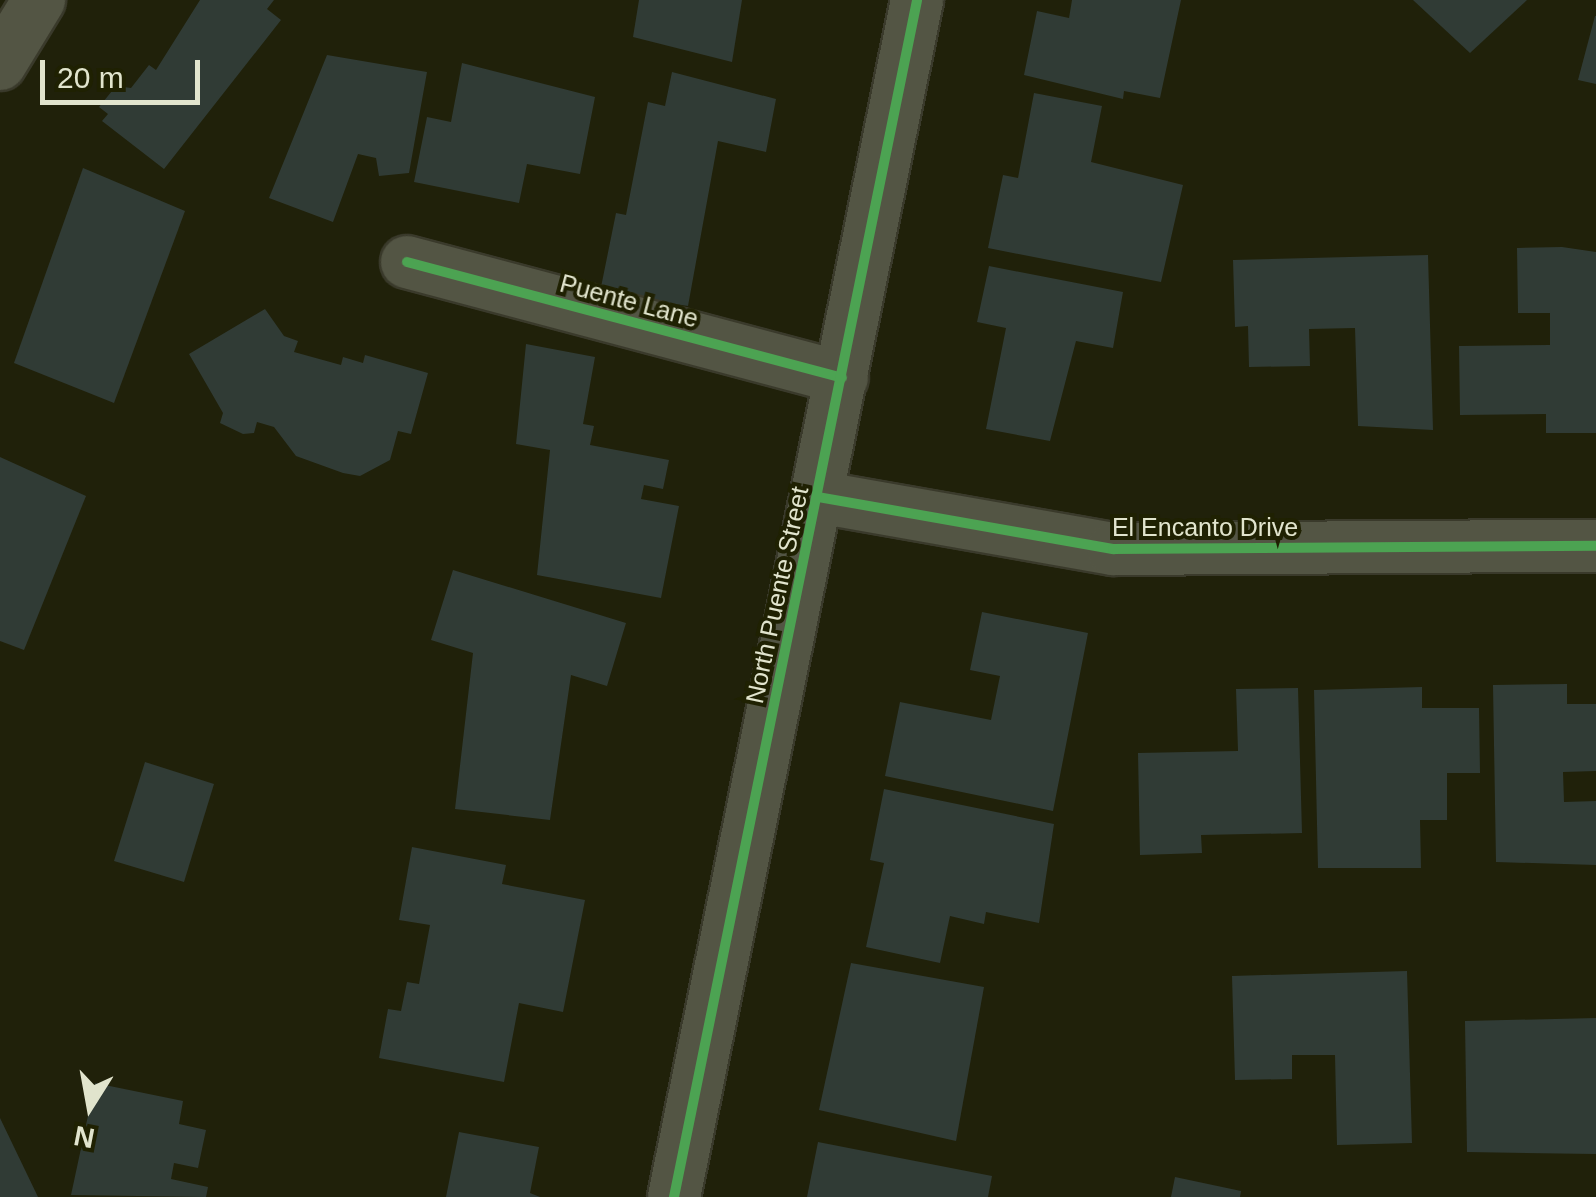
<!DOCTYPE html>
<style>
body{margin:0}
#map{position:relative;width:1596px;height:1197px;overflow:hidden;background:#20210a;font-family:Arial,sans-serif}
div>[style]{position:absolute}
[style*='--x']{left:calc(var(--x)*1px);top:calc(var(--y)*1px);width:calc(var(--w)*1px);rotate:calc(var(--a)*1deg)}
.building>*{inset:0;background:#303b35}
.roads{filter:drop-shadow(2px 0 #3a3a2b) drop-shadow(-2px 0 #3a3a2b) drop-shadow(0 2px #3a3a2b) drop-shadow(0 -2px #3a3a2b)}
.minor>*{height:52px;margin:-26px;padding:0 26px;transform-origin:26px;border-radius:26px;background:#535544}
.cycleway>*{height:10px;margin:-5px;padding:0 5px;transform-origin:5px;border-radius:5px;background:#4ca352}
span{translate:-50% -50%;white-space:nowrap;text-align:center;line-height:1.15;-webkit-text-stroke:8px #1f2102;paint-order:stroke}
.street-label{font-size:25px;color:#e1e4cd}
.north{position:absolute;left:40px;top:1057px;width:100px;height:100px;-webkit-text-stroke:8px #1f2102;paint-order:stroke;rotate:191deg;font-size:28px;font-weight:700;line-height:40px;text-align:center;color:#e1e4cd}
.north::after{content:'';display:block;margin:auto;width:35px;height:45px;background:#e1e4cd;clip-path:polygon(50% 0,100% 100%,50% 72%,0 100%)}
.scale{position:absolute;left:40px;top:60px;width:160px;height:45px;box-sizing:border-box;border:5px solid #e1e4cd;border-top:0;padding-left:12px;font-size:30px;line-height:35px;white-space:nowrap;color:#e1e4cd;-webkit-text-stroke:8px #1f2102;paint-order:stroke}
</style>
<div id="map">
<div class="building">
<div style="clip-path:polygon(200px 0,274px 0,267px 9px,281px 20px,164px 169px,102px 121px,108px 114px,99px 107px,116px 86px,131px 88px,149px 65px,156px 70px)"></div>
<div style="clip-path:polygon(639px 0,742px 0,732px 62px,633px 37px)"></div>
<div style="clip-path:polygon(1072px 0,1181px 0,1160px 98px,1124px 91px,1123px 99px,1024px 75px,1037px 11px,1069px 18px)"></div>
<div style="clip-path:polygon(1413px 0,1527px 0,1470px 53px)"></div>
<div style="clip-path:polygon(1595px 16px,1596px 16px,1596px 84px,1578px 80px)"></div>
<div style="clip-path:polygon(327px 55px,427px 72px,409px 173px,379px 176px,376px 158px,358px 154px,333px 222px,269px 198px)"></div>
<div style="clip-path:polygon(462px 63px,595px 97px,580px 174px,527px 164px,519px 203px,414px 182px,427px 117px,451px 122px)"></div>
<div style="clip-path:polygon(672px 72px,776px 99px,766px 152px,718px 141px,688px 306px,600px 292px,616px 213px,626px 215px,648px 102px,665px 106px)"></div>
<div style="clip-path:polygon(1034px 93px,1102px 106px,1091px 162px,1183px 185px,1161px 282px,988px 248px,1003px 175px,1018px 178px)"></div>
<div style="clip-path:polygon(83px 168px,185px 211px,114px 403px,14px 363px)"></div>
<div style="clip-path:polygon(1562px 247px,1596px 252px,1596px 433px,1546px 433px,1546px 414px,1460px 415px,1459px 346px,1550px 345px,1550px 313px,1518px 313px,1517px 248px)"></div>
<div style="clip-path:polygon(1428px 255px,1433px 430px,1358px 426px,1355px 328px,1309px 329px,1310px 366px,1249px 367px,1248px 326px,1235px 327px,1233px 260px)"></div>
<div style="clip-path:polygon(989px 266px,1123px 292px,1113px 348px,1076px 341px,1050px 441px,986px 429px,1006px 328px,977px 322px)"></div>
<div style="clip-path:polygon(265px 309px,284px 336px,298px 341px,294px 352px,341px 365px,343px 357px,363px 363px,365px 355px,428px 373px,411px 434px,398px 431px,390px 460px,360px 476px,343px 473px,296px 456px,274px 427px,257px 422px,254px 433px,243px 434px,220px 423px,223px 413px,189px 354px)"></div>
<div style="clip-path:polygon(526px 344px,595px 357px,583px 424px,594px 426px,590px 445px,669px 460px,663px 489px,644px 485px,641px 499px,679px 506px,661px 598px,537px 575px,550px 450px,516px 444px)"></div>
<div style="clip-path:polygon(0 457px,86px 496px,24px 650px,0 641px)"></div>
<div style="clip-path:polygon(453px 570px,626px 623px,607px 686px,571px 675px,550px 820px,455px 809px,473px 653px,431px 640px)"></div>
<div style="clip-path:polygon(982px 612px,1088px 633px,1053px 811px,885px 776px,900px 702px,991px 720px,1000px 676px,970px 670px)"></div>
<div style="clip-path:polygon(1567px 684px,1567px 704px,1596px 704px,1596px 771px,1563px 772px,1564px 802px,1596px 801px,1596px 865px,1496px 862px,1493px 685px)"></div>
<div style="clip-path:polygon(1422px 687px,1422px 708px,1479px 708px,1480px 773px,1447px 773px,1447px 820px,1420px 820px,1421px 868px,1318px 868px,1314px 690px)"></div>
<div style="clip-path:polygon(1298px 688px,1302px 833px,1201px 835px,1202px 853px,1140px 855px,1138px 753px,1238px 751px,1236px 689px)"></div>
<div style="clip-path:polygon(145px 762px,214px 784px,184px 882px,114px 861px)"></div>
<div style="clip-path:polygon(884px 789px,1054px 824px,1039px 923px,986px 912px,984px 924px,950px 916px,940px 963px,866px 947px,884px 863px,870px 860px)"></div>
<div style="clip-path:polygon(412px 847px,506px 865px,502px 884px,585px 900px,563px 1012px,519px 1003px,504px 1082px,379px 1058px,388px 1009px,401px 1011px,407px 982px,419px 984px,430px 925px,399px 920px)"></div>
<div style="clip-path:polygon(851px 963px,984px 987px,956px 1141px,819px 1110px)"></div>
<div style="clip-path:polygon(1407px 971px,1412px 1143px,1337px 1145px,1335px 1055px,1292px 1055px,1292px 1079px,1235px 1080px,1232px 976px)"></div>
<div style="clip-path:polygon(1596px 1018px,1596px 1154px,1467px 1152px,1465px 1021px)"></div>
<div style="clip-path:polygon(95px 1083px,183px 1101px,179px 1124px,206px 1130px,198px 1168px,174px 1163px,171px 1179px,208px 1187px,206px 1197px,71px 1195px)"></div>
<div style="clip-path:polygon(0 1118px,38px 1197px,0 1197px)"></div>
<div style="clip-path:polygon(459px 1132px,539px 1147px,530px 1193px,540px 1197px,446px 1197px)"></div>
<div style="clip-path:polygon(818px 1142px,992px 1176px,988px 1197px,807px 1197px)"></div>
<div style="clip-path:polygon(1175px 1177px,1241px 1191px,1240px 1197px,1171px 1197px)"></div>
</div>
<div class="roads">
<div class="minor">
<div style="--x:0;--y:64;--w:75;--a:-58.6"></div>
<div style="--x:407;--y:262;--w:450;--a:14.9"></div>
<div style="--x:818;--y:497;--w:300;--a:10"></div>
<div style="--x:1113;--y:549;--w:483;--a:-0.4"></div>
<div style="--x:674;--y:1197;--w:1221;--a:-78.52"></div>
</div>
</div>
<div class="cycleway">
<div style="--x:407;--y:262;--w:450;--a:14.9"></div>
<div style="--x:818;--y:497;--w:300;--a:10"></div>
<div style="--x:1113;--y:549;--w:483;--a:-0.4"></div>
<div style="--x:674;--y:1197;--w:1221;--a:-78.52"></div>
</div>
<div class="street-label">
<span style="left:629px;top:301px;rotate:15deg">Puente Lane</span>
<span style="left:1205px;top:527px">El Encanto Drive</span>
<span style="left:777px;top:595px;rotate:-78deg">North Puente Street</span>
</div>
<div class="north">N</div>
<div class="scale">20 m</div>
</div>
